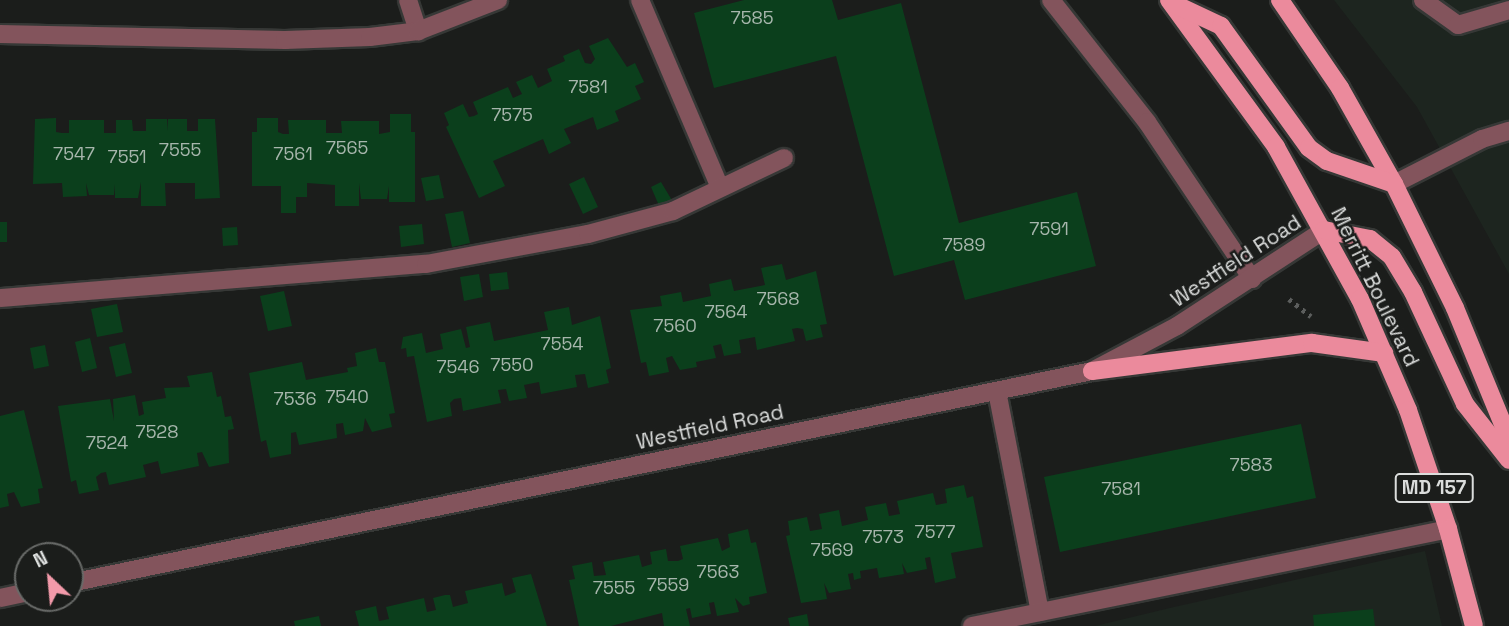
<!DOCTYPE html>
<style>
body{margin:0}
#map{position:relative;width:1509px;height:626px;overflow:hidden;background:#1b1d1b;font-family:"Space Grotesk",sans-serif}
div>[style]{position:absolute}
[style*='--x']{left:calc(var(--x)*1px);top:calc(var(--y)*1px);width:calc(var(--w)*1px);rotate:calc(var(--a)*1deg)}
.built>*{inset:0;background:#1d251f}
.building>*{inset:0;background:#0b3f1c}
.path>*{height:4.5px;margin-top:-2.25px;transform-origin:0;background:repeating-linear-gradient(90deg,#5c5e5d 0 3.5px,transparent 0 8.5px)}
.roads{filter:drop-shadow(2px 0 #363836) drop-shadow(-2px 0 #363836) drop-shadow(0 2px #363836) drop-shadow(0 -2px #363836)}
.service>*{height:18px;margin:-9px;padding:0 9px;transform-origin:9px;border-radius:9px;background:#83545c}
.minor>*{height:18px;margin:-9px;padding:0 9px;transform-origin:9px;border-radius:9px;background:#83545c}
.primary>*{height:18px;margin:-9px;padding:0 9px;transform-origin:9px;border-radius:9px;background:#eb8a9c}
span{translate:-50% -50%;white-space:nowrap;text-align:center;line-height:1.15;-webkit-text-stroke:5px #1b1d1b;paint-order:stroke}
.number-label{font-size:18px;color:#a7b6ac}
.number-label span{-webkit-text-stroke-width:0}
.shield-label span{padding:2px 5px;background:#1b1d1b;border:2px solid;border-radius:5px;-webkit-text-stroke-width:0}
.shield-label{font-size:19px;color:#dbdddc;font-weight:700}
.street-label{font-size:21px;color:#dbdddc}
.north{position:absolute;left:14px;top:542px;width:70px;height:70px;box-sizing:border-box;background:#1b1d1b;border:2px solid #686a68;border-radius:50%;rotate:334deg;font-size:19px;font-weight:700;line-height:28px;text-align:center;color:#dbdddc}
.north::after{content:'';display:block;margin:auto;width:24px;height:32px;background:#f39aaa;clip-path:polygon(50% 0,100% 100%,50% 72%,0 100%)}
</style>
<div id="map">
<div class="built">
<div style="clip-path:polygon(1334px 0,1509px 0,1509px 274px,1417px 107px)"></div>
<div style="clip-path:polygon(1425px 551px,1442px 626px,1095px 626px,1174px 607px)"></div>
</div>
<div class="building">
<div style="clip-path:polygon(744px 0,832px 0,838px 20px,901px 3px,959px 223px,1077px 192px,1096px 266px,965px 300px,954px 260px,894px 276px,836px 56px,714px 88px,694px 13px)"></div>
<div style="clip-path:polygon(608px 38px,627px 67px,635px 63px,644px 82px,635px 86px,641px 99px,615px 111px,619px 121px,597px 130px,593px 117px,564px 129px,571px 143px,549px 154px,543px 139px,493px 161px,505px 186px,479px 198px,446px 127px,449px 125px,444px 113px,463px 104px,469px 117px,474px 116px,478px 114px,473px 102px,508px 87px,513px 98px,522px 94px,516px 82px,532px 75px,538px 88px,552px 81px,547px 69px,565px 61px,563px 56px,579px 49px,585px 63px,591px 64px,595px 59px,589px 46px)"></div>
<div style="clip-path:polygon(390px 114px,411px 114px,411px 132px,415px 132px,415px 202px,389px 202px,389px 186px,387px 199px,361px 199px,359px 183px,359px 206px,335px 206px,335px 185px,307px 183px,307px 197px,296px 197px,296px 213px,281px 213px,281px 186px,252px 186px,252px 132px,257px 132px,257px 118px,278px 118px,278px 132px,283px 134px,289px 134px,288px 120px,326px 120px,326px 133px,342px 133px,341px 121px,379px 121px,379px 134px,390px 132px)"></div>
<div style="clip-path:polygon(56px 118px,56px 132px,62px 133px,69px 133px,69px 120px,104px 120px,104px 133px,116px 133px,116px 120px,132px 120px,133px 131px,146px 131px,146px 119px,167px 119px,167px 131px,168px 119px,187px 119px,187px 131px,198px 131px,198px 119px,215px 119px,220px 198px,195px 199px,195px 183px,165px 183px,166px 206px,141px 206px,141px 182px,138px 198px,115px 198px,115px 184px,114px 195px,89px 195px,86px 183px,87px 196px,63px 197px,62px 183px,33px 184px,35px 119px)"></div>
<div style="clip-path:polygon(439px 175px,444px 198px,426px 201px,421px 178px)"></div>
<div style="clip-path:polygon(584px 177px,598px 207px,583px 214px,569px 184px)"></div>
<div style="clip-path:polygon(661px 182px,673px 202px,660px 208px,651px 187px)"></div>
<div style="clip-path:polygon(463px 211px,470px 243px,452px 247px,445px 214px)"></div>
<div style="clip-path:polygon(0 222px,7px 222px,7px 242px,0 242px)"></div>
<div style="clip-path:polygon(422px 224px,424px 244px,401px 247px,399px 226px)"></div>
<div style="clip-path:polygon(237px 227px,238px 245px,223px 246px,222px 228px)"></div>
<div style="clip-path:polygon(782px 264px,786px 280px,816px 271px,827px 324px,820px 325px,823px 337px,806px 341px,803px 329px,797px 328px,792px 329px,795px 341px,757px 350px,755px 337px,739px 340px,741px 353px,724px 356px,721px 344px,713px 346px,716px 358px,696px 362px,697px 367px,680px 370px,672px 356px,666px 358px,669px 372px,649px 376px,646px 362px,641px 363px,630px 310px,662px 306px,660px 296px,681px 292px,683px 302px,711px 296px,709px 284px,731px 279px,734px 291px,765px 285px,761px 268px)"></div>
<div style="clip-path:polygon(507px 272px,509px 289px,491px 291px,489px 274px)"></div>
<div style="clip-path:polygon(479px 274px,483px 297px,464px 301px,460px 277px)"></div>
<div style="clip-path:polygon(284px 291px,292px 326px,268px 331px,260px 296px)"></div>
<div style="clip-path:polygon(117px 304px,123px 332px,97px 337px,91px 309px)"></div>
<div style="clip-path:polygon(569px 307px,572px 325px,600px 316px,611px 368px,606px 370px,609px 383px,588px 388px,585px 374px,575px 375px,577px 387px,541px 394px,539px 382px,524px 385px,527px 398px,509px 401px,506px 389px,498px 390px,501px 403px,463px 411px,461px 398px,454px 399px,450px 403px,452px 416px,427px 422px,414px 356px,407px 357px,406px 348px,401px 349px,403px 337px,422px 333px,426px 353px,443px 349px,440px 334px,461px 329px,466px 348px,470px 347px,466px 327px,490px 322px,494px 341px,548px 330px,544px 312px)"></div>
<div style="clip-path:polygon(90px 338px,97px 368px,82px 372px,75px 342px)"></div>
<div style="clip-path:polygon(125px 343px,132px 373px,116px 377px,109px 347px)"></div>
<div style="clip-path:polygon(45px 345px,49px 366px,34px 369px,30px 348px)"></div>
<div style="clip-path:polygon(376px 348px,379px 362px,385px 362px,395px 413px,389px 414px,392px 427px,372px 432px,365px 418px,363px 431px,345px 435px,343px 423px,336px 424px,337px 438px,299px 445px,296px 432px,291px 433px,291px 454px,270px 458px,266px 440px,261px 442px,249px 373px,302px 362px,306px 380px,348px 372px,347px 368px,357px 366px,355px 353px)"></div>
<div style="clip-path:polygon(212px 372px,217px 397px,221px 396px,225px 417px,231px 416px,234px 429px,228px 430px,229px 463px,209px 467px,202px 452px,197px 453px,199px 466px,161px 474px,158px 461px,143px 465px,146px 477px,109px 485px,106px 472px,101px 473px,96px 477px,99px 490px,79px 494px,76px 480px,71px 482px,58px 406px,110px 399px,114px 421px,113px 399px,135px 395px,139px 416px,144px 414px,142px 402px,166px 398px,164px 388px,190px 387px,187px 376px)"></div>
<div style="clip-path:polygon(24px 410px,43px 488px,38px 489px,40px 503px,21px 507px,14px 492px,7px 494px,9px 506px,0 508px,0 416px)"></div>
<div style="clip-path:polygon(1301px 424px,1316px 498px,1060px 552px,1044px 477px)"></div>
<div style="clip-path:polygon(964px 485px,967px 498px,973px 496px,983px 547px,951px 553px,956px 578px,935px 583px,930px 557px,925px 558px,927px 569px,907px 573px,902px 563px,904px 574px,879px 578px,877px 568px,860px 571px,861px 578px,854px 580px,853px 573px,848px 574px,851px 589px,829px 593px,824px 583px,827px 599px,801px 603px,786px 536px,790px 535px,788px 521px,807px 517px,810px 531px,822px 529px,819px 514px,839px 510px,842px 526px,868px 520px,865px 507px,886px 503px,889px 516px,900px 514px,897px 501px,933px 493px,936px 505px,947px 503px,945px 489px)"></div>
<div style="clip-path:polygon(748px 529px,751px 543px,756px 542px,767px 593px,749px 597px,750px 604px,743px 606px,735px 598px,739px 612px,717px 616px,714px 602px,709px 603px,711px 614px,692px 618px,690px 608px,686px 609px,690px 626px,664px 626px,662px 613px,611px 626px,579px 626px,569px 580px,575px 579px,572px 566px,592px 562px,594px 576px,606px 575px,603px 562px,639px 555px,642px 567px,652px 564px,650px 552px,666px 549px,668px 561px,678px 561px,683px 559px,680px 546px,718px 538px,722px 551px,730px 547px,728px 534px)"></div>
<div style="clip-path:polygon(531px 574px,547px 626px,359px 626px,355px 611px,376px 606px,379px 621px,389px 619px,386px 607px,424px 598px,427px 612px,436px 610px,433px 598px,445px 595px,450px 595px,453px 607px,468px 603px,465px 591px,502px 583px,505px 596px,516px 592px,512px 578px)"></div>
<div style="clip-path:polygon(1373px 609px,1375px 626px,1314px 626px,1313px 615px)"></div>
<div style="clip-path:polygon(807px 614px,809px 626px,790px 626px,788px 618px)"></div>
<div style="clip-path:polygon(319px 616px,321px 626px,295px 626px,294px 621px)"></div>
</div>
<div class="path">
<div style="--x:1289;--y:299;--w:28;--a:38"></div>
</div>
<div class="roads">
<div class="service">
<div style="--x:408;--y:0;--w:33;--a:72"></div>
<div style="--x:640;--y:0;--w:204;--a:66.9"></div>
<div style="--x:1051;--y:0;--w:155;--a:51.8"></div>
<div style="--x:1147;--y:122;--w:189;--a:56.2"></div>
<div style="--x:1423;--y:0;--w:43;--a:35.5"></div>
<div style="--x:1458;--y:25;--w:53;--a:-16.4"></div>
<div style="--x:0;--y:298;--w:427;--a:-4.6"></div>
<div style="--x:426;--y:264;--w:165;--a:-10.5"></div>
<div style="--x:588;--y:234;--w:88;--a:-15.1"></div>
<div style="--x:673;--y:211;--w:123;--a:-25.5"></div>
<div style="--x:997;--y:391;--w:225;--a:79"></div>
<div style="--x:972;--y:626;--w:486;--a:-11.5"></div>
</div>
<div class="minor">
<div style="--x:0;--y:34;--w:285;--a:1.2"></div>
<div style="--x:285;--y:40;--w:85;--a:-2"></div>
<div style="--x:370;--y:37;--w:48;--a:-7.1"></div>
<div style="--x:418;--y:31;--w:86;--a:-21.2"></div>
<div style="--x:1394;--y:184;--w:99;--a:-27.1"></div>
<div style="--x:1482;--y:139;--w:28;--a:-17"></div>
<div style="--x:70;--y:583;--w:1044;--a:-11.72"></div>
<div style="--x:1092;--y:371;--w:96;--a:-27.9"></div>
<div style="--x:1177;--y:326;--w:176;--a:-33.1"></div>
<div style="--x:0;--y:598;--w:29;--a:-12"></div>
</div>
<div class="primary">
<div style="--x:1169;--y:0;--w:182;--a:53.9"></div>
<div style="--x:1276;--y:147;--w:174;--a:61.1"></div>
<div style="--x:1360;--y:299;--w:121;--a:66.6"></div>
<div style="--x:1408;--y:410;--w:126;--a:71.4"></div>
<div style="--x:1448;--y:529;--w:100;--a:75"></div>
<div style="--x:1280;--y:0;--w:107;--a:55.7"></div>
<div style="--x:1340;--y:88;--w:110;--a:60.6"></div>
<div style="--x:1394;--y:184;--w:138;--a:63.8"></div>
<div style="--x:1455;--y:308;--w:142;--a:67.6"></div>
<div style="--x:1172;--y:3;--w:54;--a:25.1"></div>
<div style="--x:1221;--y:26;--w:150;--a:54.2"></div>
<div style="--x:1309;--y:148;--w:22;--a:36"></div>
<div style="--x:1327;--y:161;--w:71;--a:18.9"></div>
<div style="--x:1324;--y:230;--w:47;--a:11.1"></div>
<div style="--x:1370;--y:239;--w:28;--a:39"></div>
<div style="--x:1392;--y:257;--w:41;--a:59"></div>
<div style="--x:1413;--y:292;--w:123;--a:65.1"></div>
<div style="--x:1465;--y:404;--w:71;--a:51.8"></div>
<div style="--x:1092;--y:371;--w:222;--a:-7.3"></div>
<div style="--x:1312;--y:343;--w:73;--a:7.9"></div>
</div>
</div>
<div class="number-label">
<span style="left:752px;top:18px">7585</span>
<span style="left:588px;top:87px">7581</span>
<span style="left:512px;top:115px">7575</span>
<span style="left:347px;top:148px">7565</span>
<span style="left:180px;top:150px">7555</span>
<span style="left:74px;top:154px">7547</span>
<span style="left:293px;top:154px">7561</span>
<span style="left:127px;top:157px">7551</span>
<span style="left:1049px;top:229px">7591</span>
<span style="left:964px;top:245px">7589</span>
<span style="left:778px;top:299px">7568</span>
<span style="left:726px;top:312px">7564</span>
<span style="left:675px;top:326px">7560</span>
<span style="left:562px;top:344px">7554</span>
<span style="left:512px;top:365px">7550</span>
<span style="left:458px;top:367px">7546</span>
<span style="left:347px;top:397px">7540</span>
<span style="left:295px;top:399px">7536</span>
<span style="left:157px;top:432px">7528</span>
<span style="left:107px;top:443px">7524</span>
<span style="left:1251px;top:465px">7583</span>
<span style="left:1121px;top:489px">7581</span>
<span style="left:935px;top:532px">7577</span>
<span style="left:883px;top:537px">7573</span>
<span style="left:832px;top:550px">7569</span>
<span style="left:718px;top:572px">7563</span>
<span style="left:668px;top:585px">7559</span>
<span style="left:614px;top:588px">7555</span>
</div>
<div class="shield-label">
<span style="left:1434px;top:488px">MD 157</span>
</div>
<div class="street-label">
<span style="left:1236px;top:261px;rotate:-33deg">Westfield Road</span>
<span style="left:1375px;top:287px;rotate:64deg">Merritt Boulevard</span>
<span style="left:710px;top:427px;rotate:-12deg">Westfield Road</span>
</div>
<div class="north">N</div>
</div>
